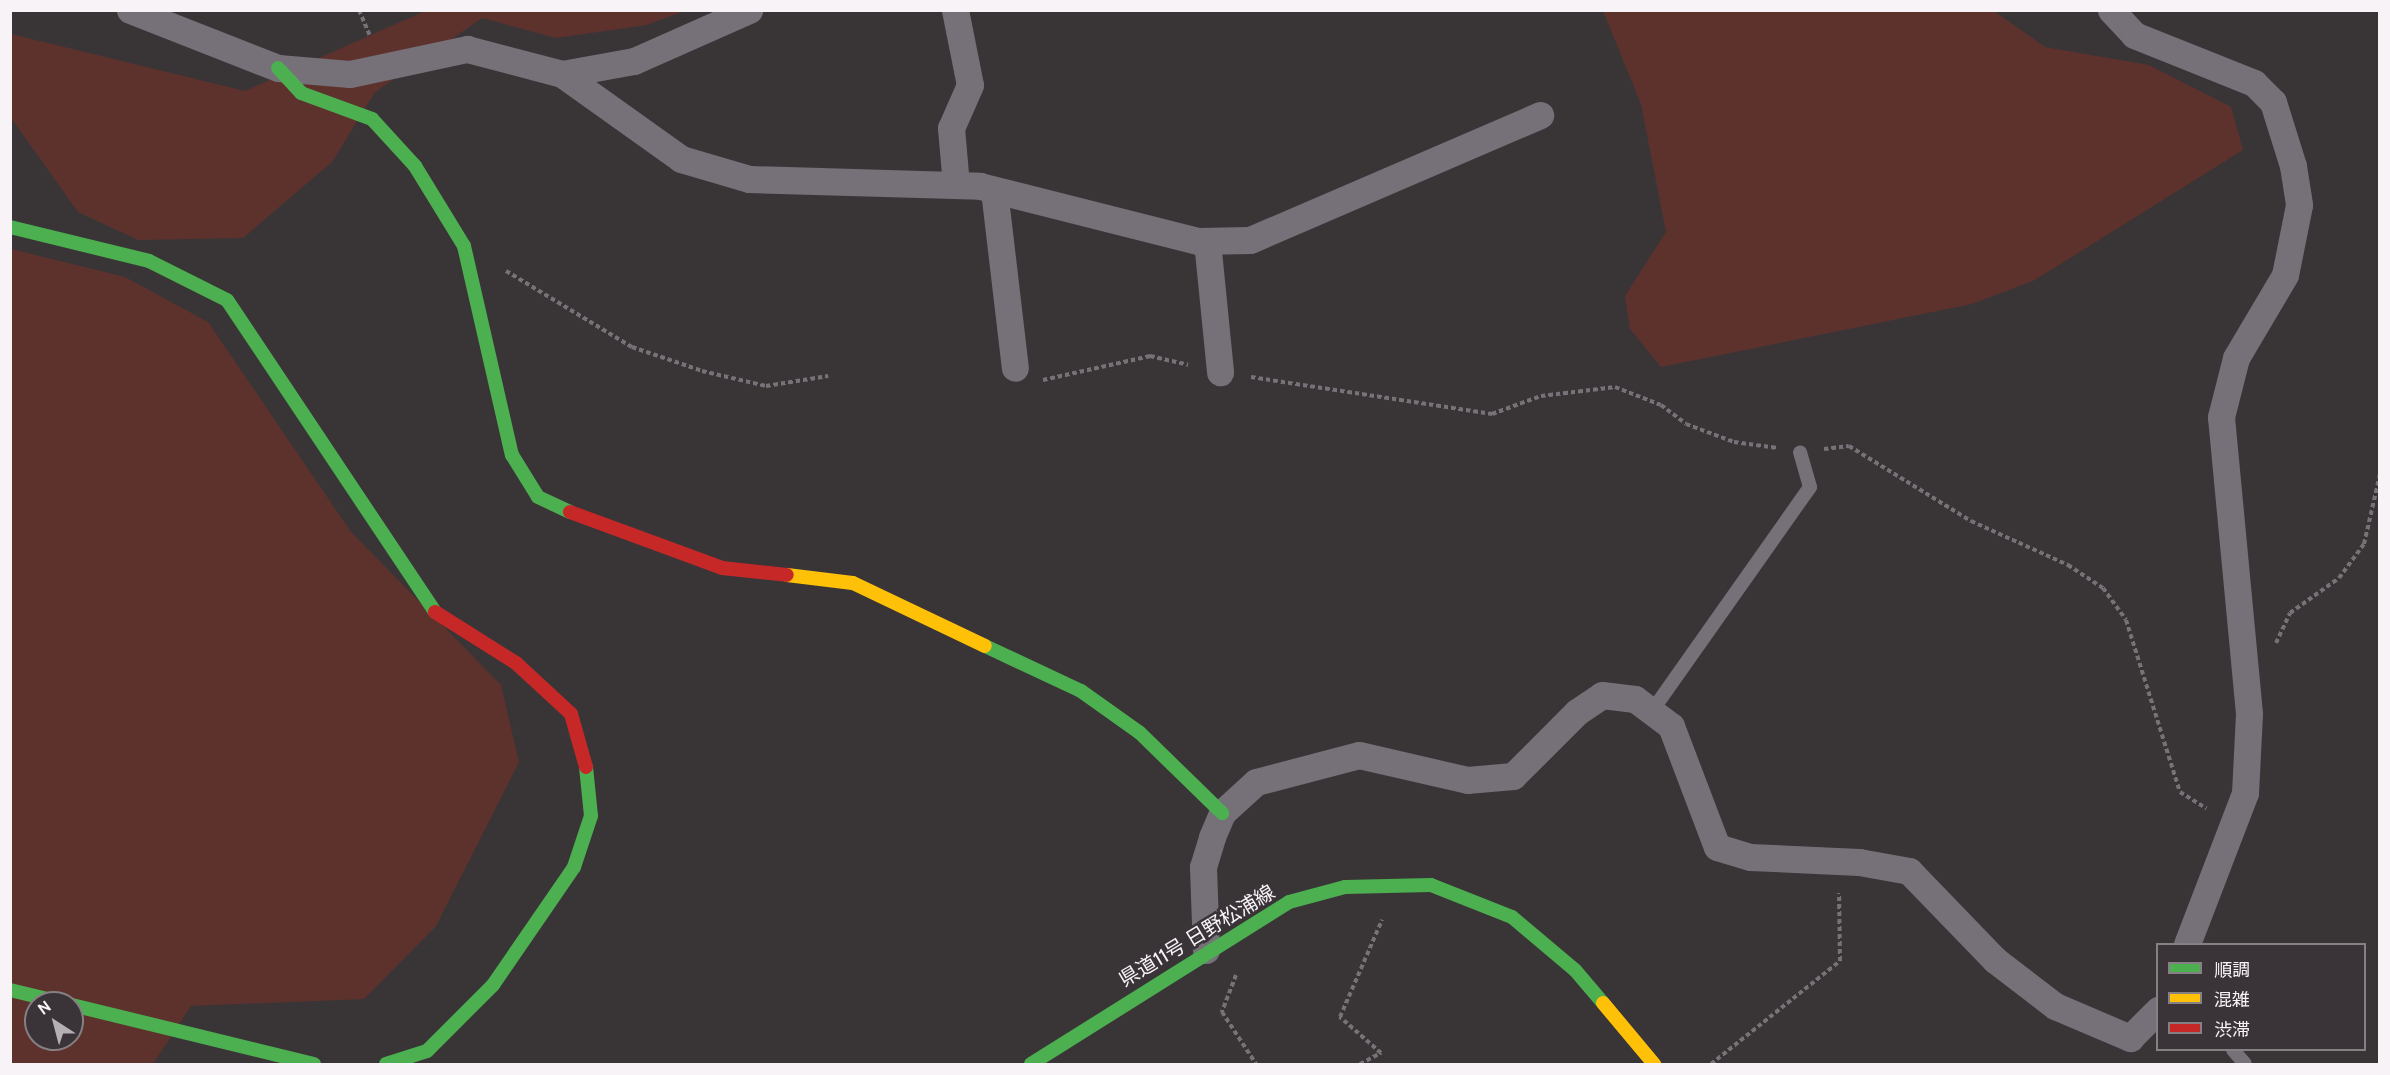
<!DOCTYPE html>
<meta charset="utf-8">
<style>
body{margin:0}
#map{position:relative;width:2390px;height:1075px;overflow:hidden;background:#393537;font-family:Cabin,"Noto Sans JP",sans-serif}
div>[style]{position:absolute}
[style*='--x']{left:calc(var(--x)*1px);top:calc(var(--y)*1px);width:calc(var(--w)*1px);rotate:calc(var(--a)*1deg)}
.green>*{inset:0;background:#5d322d}
.path>*{height:4px;margin-top:-2px;transform-origin:0;background:repeating-linear-gradient(90deg,#767278 0 4.5px,transparent 0 7.5px)}
.lane>*{height:14px;margin:-7px;padding:0 7px;transform-origin:7px;border-radius:7px;background:#767079}
.street>*{height:27px;margin:-13.5px;padding:0 13.5px;transform-origin:13.5px;border-radius:13.5px;background:#767079}
.fast>*{height:14px;margin:-7px;padding:0 7px;transform-origin:7px;border-radius:7px;background:#4caf50}
.slow>*{height:14px;margin:-7px;padding:0 7px;transform-origin:7px;border-radius:7px;background:#ffc107}
.jam>*{height:14px;margin:-7px;padding:0 7px;transform-origin:7px;border-radius:7px;background:#c62828}
span{translate:-50% -50%;white-space:nowrap;text-align:center;line-height:1.15;-webkit-text-stroke:5px #3a3438;paint-order:stroke}
.street-label{font-size:20px;color:#f7f3f6}
.frame{position:absolute;inset:0;border:12px solid #f7f3f6;pointer-events:none}
.legend{position:absolute;left:2156px;top:943px;width:210px;height:108px;box-sizing:border-box;background:#3a3438;border:2px solid #868084;margin:0;padding:8px 10px;list-style:none;font-size:18px;color:#f7f3f6}
.legend li{display:flex;align-items:center;gap:12px;height:30px}
.legend b{width:30px;border:2px solid #868084}
.north{position:absolute;left:24px;top:991px;width:60px;height:60px;box-sizing:border-box;background:#3a3438;border:2px solid #868084;border-radius:50%;rotate:324deg;font-size:16px;font-weight:700;line-height:24px;text-align:center;color:#f7f3f6}
.north::after{content:'';display:block;margin:auto;width:21px;height:27px;background:#b4b0b3;clip-path:polygon(50% 0,100% 100%,50% 72%,0 100%)}
</style>
<div id="map">
<div class="green">
<div style="clip-path:polygon(425px 11px,684px 11px,647px 25px,556px 38px,482px 18px,375px 92px,332px 162px,243px 238px,138px 240px,78px 212px,11px 118px,11px 34px,245px 91px)"></div>
<div style="clip-path:polygon(1603px 11px,1994px 11px,2045px 47px,2149px 65px,2231px 107px,2243px 150px,2035px 280px,1972px 304px,1661px 367px,1630px 329px,1625px 296px,1666px 232px,1641px 104px)"></div>
<div style="clip-path:polygon(evenodd,11px 249px,125px 277px,208px 322px,351px 532px,501px 685px,519px 762px,436px 926px,364px 999px,191px 1006px,153px 1064px,11px 1064px,11px 249px,36px 1003px,72px 1003px,72px 1039px,36px 1039px,36px 1003px)"></div>
</div>
<div class="path">
<div style="--x:359;--y:10;--w:28;--a:67"></div>
<div style="--x:506;--y:271;--w:147;--a:31.1"></div>
<div style="--x:632;--y:347;--w:74;--a:18.9"></div>
<div style="--x:702;--y:371;--w:66;--a:13.2"></div>
<div style="--x:766;--y:386;--w:63;--a:-9.2"></div>
<div style="--x:1251;--y:377;--w:244;--a:8.7"></div>
<div style="--x:1492;--y:414;--w:52;--a:-20.2"></div>
<div style="--x:1541;--y:396;--w:75;--a:-6.9"></div>
<div style="--x:1615;--y:387;--w:49;--a:21.4"></div>
<div style="--x:1661;--y:405;--w:31;--a:37"></div>
<div style="--x:1686;--y:424;--w:51;--a:20.6"></div>
<div style="--x:1734;--y:442;--w:44;--a:7.8"></div>
<div style="--x:1043;--y:380;--w:110;--a:-12.6"></div>
<div style="--x:1150;--y:356;--w:39;--a:13"></div>
<div style="--x:1824;--y:449;--w:25;--a:-7"></div>
<div style="--x:1849;--y:446;--w:143;--a:31.6"></div>
<div style="--x:1971;--y:521;--w:107;--a:24.4"></div>
<div style="--x:2068;--y:565;--w:42;--a:33.3"></div>
<div style="--x:2103;--y:588;--w:39;--a:54"></div>
<div style="--x:2126;--y:620;--w:180;--a:72.6"></div>
<div style="--x:2180;--y:792;--w:31;--a:32"></div>
<div style="--x:2276;--y:643;--w:33;--a:-65"></div>
<div style="--x:2290;--y:613;--w:60;--a:-35.5"></div>
<div style="--x:2339;--y:578;--w:42;--a:-53.7"></div>
<div style="--x:2364;--y:544;--w:72;--a:-77.1"></div>
<div style="--x:1236;--y:975;--w:40;--a:111"></div>
<div style="--x:1222;--y:1012;--w:62;--a:56.8"></div>
<div style="--x:1360;--y:1064;--w:24;--a:-28"></div>
<div style="--x:1381;--y:1053;--w:55;--a:-138.7"></div>
<div style="--x:1340;--y:1017;--w:106;--a:-66.6"></div>
<div style="--x:1711;--y:1064;--w:165;--a:-38.6"></div>
<div style="--x:1840;--y:961;--w:68;--a:-90.8"></div>
</div>
<div class="lane">
<div style="--x:1652;--y:711;--w:274;--a:-54.8"></div>
<div style="--x:1810;--y:487;--w:36;--a:-106"></div>
<div style="--x:2233;--y:1050;--w:18;--a:49"></div>
</div>
<div class="street">
<div style="--x:130;--y:10;--w:159;--a:21.4"></div>
<div style="--x:278;--y:68;--w:72;--a:4.8"></div>
<div style="--x:350;--y:74;--w:120;--a:-12.1"></div>
<div style="--x:467;--y:49;--w:98;--a:14.7"></div>
<div style="--x:562;--y:74;--w:73;--a:-10.2"></div>
<div style="--x:634;--y:61;--w:126;--a:-23.9"></div>
<div style="--x:955;--y:10;--w:76;--a:78.7"></div>
<div style="--x:970;--y:85;--w:47;--a:113.8"></div>
<div style="--x:951;--y:128;--w:57;--a:85"></div>
<div style="--x:2111;--y:10;--w:34;--a:47"></div>
<div style="--x:2134;--y:35;--w:129;--a:21.8"></div>
<div style="--x:2254;--y:83;--w:27;--a:45"></div>
<div style="--x:2273;--y:102;--w:67;--a:72.6"></div>
<div style="--x:2293;--y:166;--w:39;--a:81"></div>
<div style="--x:2299;--y:205;--w:71;--a:101.3"></div>
<div style="--x:2285;--y:275;--w:96;--a:120.6"></div>
<div style="--x:2236;--y:358;--w:61;--a:104.3"></div>
<div style="--x:2221;--y:417;--w:298;--a:84.6"></div>
<div style="--x:2249;--y:714;--w:79;--a:92.9"></div>
<div style="--x:2245;--y:793;--w:162;--a:111"></div>
<div style="--x:562;--y:74;--w:146;--a:35.5"></div>
<div style="--x:681;--y:159;--w:71;--a:16.4"></div>
<div style="--x:749;--y:179;--w:231;--a:1.7"></div>
<div style="--x:980;--y:186;--w:225;--a:14.2"></div>
<div style="--x:1198;--y:241;--w:52;--a:-1.1"></div>
<div style="--x:1250;--y:240;--w:316;--a:-23.3"></div>
<div style="--x:994;--y:190;--w:179;--a:83.3"></div>
<div style="--x:1207;--y:241;--w:132;--a:84.3"></div>
<div style="--x:1206;--y:950;--w:83;--a:-92.1"></div>
<div style="--x:1203;--y:867;--w:31;--a:-73"></div>
<div style="--x:1212;--y:837;--w:26;--a:-67"></div>
<div style="--x:1222;--y:813;--w:46;--a:-42.4"></div>
<div style="--x:1256;--y:782;--w:106;--a:-14.7"></div>
<div style="--x:1359;--y:755;--w:111;--a:13"></div>
<div style="--x:1467;--y:780;--w:46;--a:-5"></div>
<div style="--x:1513;--y:776;--w:91;--a:-45"></div>
<div style="--x:1577;--y:712;--w:30;--a:-34"></div>
<div style="--x:1602;--y:695;--w:33;--a:7"></div>
<div style="--x:1635;--y:699;--w:45;--a:36.9"></div>
<div style="--x:1671;--y:726;--w:129;--a:69.2"></div>
<div style="--x:1717;--y:847;--w:34;--a:17"></div>
<div style="--x:1750;--y:857;--w:109;--a:2.6"></div>
<div style="--x:1859;--y:862;--w:51;--a:10.2"></div>
<div style="--x:1909;--y:871;--w:124;--a:46"></div>
<div style="--x:1995;--y:960;--w:76;--a:37.5"></div>
<div style="--x:2055;--y:1006;--w:82;--a:23.1"></div>
<div style="--x:2130;--y:1038;--w:40;--a:-45"></div>
</div>
<div class="fast">
<div style="--x:278;--y:68;--w:34;--a:47"></div>
<div style="--x:301;--y:93;--w:76;--a:20.1"></div>
<div style="--x:372;--y:119;--w:64;--a:47.5"></div>
<div style="--x:415;--y:166;--w:94;--a:58.5"></div>
<div style="--x:464;--y:246;--w:214;--a:77.1"></div>
<div style="--x:512;--y:455;--w:49;--a:58.2"></div>
<div style="--x:538;--y:497;--w:35;--a:25"></div>
<div style="--x:10;--y:227;--w:143;--a:13.7"></div>
<div style="--x:149;--y:261;--w:87;--a:26.6"></div>
<div style="--x:227;--y:300;--w:375;--a:56.3"></div>
<div style="--x:985;--y:646;--w:106;--a:25.1"></div>
<div style="--x:1081;--y:691;--w:72;--a:35.4"></div>
<div style="--x:1140;--y:733;--w:115;--a:44.3"></div>
<div style="--x:10;--y:990;--w:56;--a:13.5"></div>
<div style="--x:72;--y:1005;--w:249;--a:13.7"></div>
<div style="--x:386;--y:1064;--w:43;--a:-17.6"></div>
<div style="--x:427;--y:1051;--w:93;--a:-45"></div>
<div style="--x:493;--y:985;--w:143;--a:-55.5"></div>
<div style="--x:574;--y:867;--w:54;--a:-71.6"></div>
<div style="--x:591;--y:816;--w:49;--a:-95.8"></div>
<div style="--x:1031;--y:1064;--w:305;--a:-32.1"></div>
<div style="--x:1289;--y:902;--w:58;--a:-15"></div>
<div style="--x:1345;--y:887;--w:86;--a:-1.3"></div>
<div style="--x:1431;--y:885;--w:87;--a:21.6"></div>
<div style="--x:1512;--y:917;--w:82;--a:40.1"></div>
<div style="--x:1575;--y:970;--w:43;--a:49.7"></div>
</div>
<div class="slow">
<div style="--x:787;--y:575;--w:66;--a:6.9"></div>
<div style="--x:853;--y:583;--w:146;--a:25.5"></div>
<div style="--x:1603;--y:1003;--w:80;--a:50.1"></div>
</div>
<div class="jam">
<div style="--x:570;--y:512;--w:162;--a:20.2"></div>
<div style="--x:722;--y:568;--w:65;--a:6.1"></div>
<div style="--x:435;--y:612;--w:96;--a:32.2"></div>
<div style="--x:516;--y:663;--w:75;--a:42.8"></div>
<div style="--x:571;--y:714;--w:55;--a:74.2"></div>
</div>
<div class="street-label">
<span style="left:1197px;top:936px;rotate:-31deg">県道11号 日野松浦線</span>
</div>
<div class="frame"></div>
<ul class="legend">
<li><b style="height:8px;background:#4caf50"></b>順調</li>
<li><b style="height:8px;background:#ffc107"></b>混雑</li>
<li><b style="height:8px;background:#c62828"></b>渋滞</li>
</ul>
<div class="north">N</div>
</div>
